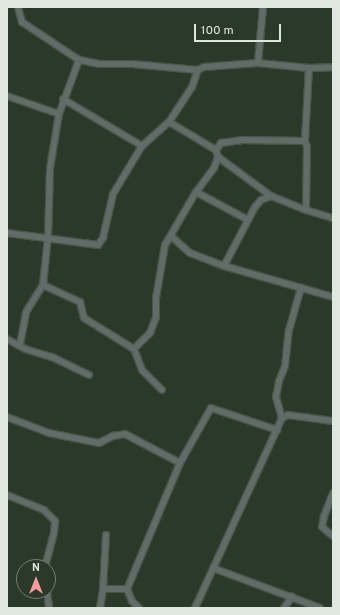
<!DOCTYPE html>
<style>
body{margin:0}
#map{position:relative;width:340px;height:615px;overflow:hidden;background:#2b392b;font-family:Overpass,sans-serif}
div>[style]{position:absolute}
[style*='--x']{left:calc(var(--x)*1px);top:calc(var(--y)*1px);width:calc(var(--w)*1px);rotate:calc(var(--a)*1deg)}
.roads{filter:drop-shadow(1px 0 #485548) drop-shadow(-1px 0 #485548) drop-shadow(0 1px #485548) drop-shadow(0 -1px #485548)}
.minor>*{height:6px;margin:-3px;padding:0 3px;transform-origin:3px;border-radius:3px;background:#616b67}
span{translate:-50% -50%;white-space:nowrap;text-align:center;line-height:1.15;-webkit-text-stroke:4px #2b392b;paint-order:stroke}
.frame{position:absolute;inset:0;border:8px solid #dfe8df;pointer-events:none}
.north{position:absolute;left:16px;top:559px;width:40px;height:40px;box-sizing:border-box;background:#2b392b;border:1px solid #737f73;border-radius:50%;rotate:0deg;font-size:11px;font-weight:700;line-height:16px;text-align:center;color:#dfe8df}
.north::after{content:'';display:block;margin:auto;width:14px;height:18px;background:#f59b9d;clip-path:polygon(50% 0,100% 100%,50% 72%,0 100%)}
.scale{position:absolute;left:194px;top:24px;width:87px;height:18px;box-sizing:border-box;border:2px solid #dfe8df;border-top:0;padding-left:5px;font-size:12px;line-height:14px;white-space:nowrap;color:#dfe8df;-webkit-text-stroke:3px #2b392b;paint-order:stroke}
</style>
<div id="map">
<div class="roads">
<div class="minor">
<div style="--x:18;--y:7;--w:16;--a:75"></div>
<div style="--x:22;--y:22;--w:69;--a:33.7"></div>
<div style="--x:79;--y:60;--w:20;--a:11"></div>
<div style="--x:99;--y:64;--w:33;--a:0"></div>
<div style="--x:132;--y:64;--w:66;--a:5.2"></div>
<div style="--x:198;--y:70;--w:7;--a:-27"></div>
<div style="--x:204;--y:67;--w:54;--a:-4.2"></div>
<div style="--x:258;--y:63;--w:51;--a:5.6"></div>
<div style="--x:309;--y:68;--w:24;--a:-2"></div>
<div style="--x:258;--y:63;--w:56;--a:-84.9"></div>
<div style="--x:7;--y:96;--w:55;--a:19.1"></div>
<div style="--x:63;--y:99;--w:92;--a:30.7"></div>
<div style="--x:169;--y:122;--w:55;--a:30.8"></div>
<div style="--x:216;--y:150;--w:7;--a:74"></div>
<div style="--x:218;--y:157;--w:66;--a:36.3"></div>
<div style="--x:271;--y:196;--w:38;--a:22"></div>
<div style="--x:306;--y:210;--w:28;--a:17"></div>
<div style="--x:216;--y:150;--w:9;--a:-54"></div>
<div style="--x:221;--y:143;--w:22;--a:-8"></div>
<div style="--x:243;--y:140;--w:62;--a:0.9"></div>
<div style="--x:196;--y:192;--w:59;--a:28.3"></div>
<div style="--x:306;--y:210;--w:63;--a:-89.1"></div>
<div style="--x:307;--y:147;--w:6;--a:-108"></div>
<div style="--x:305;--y:141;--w:73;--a:-86.9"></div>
<div style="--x:7;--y:233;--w:92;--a:7.5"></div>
<div style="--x:98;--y:245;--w:9;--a:-54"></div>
<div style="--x:103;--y:238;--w:45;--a:-77.2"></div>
<div style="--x:113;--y:194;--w:56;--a:-58.9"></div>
<div style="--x:142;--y:146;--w:36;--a:-42"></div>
<div style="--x:169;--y:122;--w:42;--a:-56.7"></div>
<div style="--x:192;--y:87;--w:18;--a:-71"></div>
<div style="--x:171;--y:236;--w:25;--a:42"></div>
<div style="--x:190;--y:253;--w:36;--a:21"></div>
<div style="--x:224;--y:266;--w:113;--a:15.9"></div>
<div style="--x:224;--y:266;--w:67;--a:-62.3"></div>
<div style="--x:255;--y:207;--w:9;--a:-49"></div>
<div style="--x:261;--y:200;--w:11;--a:-22"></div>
<div style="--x:43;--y:285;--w:41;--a:24.7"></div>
<div style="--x:80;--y:302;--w:16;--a:76"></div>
<div style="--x:84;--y:318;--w:59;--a:31.8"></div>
<div style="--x:134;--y:349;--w:23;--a:-45"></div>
<div style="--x:150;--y:333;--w:17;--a:-69"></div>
<div style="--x:156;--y:317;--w:19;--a:-90"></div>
<div style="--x:156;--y:298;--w:54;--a:-80.4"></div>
<div style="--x:165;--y:245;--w:61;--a:-59.7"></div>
<div style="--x:196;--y:192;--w:30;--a:-53"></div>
<div style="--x:214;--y:168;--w:12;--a:-70"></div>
<div style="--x:7;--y:339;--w:21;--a:29"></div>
<div style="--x:25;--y:349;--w:28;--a:17"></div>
<div style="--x:52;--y:357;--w:41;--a:25.9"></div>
<div style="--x:20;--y:344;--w:33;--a:-79"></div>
<div style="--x:26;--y:312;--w:32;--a:-58"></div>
<div style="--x:43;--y:285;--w:48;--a:-84.1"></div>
<div style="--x:48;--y:237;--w:69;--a:-88.3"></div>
<div style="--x:50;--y:168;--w:55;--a:-80.5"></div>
<div style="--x:59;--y:114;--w:58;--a:-69.7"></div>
<div style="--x:134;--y:349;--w:22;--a:69"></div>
<div style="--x:142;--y:370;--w:28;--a:45"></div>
<div style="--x:7;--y:417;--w:45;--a:20.9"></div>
<div style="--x:49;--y:433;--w:51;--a:11.3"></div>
<div style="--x:99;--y:443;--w:16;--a:-27"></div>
<div style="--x:113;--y:436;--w:12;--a:-9"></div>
<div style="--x:125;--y:434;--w:62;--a:27.8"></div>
<div style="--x:180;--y:463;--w:137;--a:112.8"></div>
<div style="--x:127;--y:589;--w:13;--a:67"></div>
<div style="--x:132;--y:601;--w:10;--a:45"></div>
<div style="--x:282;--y:418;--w:22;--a:-106"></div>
<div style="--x:276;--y:397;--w:16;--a:-79"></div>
<div style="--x:279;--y:381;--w:16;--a:-68"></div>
<div style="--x:285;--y:366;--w:36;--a:-84"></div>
<div style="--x:289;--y:330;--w:44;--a:-74.1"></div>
<div style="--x:180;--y:463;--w:63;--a:-60.6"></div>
<div style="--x:211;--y:408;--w:70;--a:18.4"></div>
<div style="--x:333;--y:493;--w:25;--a:111"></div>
<div style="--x:324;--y:516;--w:11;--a:100"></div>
<div style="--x:322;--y:527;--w:14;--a:39"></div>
<div style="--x:7;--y:495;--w:40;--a:22"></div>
<div style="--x:44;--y:510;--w:16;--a:45"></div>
<div style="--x:55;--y:521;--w:12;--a:95"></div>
<div style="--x:54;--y:533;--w:35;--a:105"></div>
<div style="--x:213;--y:568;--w:114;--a:20.5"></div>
<div style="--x:103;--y:589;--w:54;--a:-86.8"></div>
<div style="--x:47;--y:591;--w:17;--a:83"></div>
<div style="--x:100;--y:608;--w:19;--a:-81"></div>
<div style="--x:103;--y:589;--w:24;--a:0"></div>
<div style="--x:195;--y:608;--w:209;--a:-65.4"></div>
<div style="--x:282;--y:418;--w:7;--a:-27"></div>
<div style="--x:288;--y:415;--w:45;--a:7.6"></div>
<div style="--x:284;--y:608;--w:14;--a:-54"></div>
</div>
</div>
<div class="frame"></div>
<div class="north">N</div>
<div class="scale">100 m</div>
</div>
